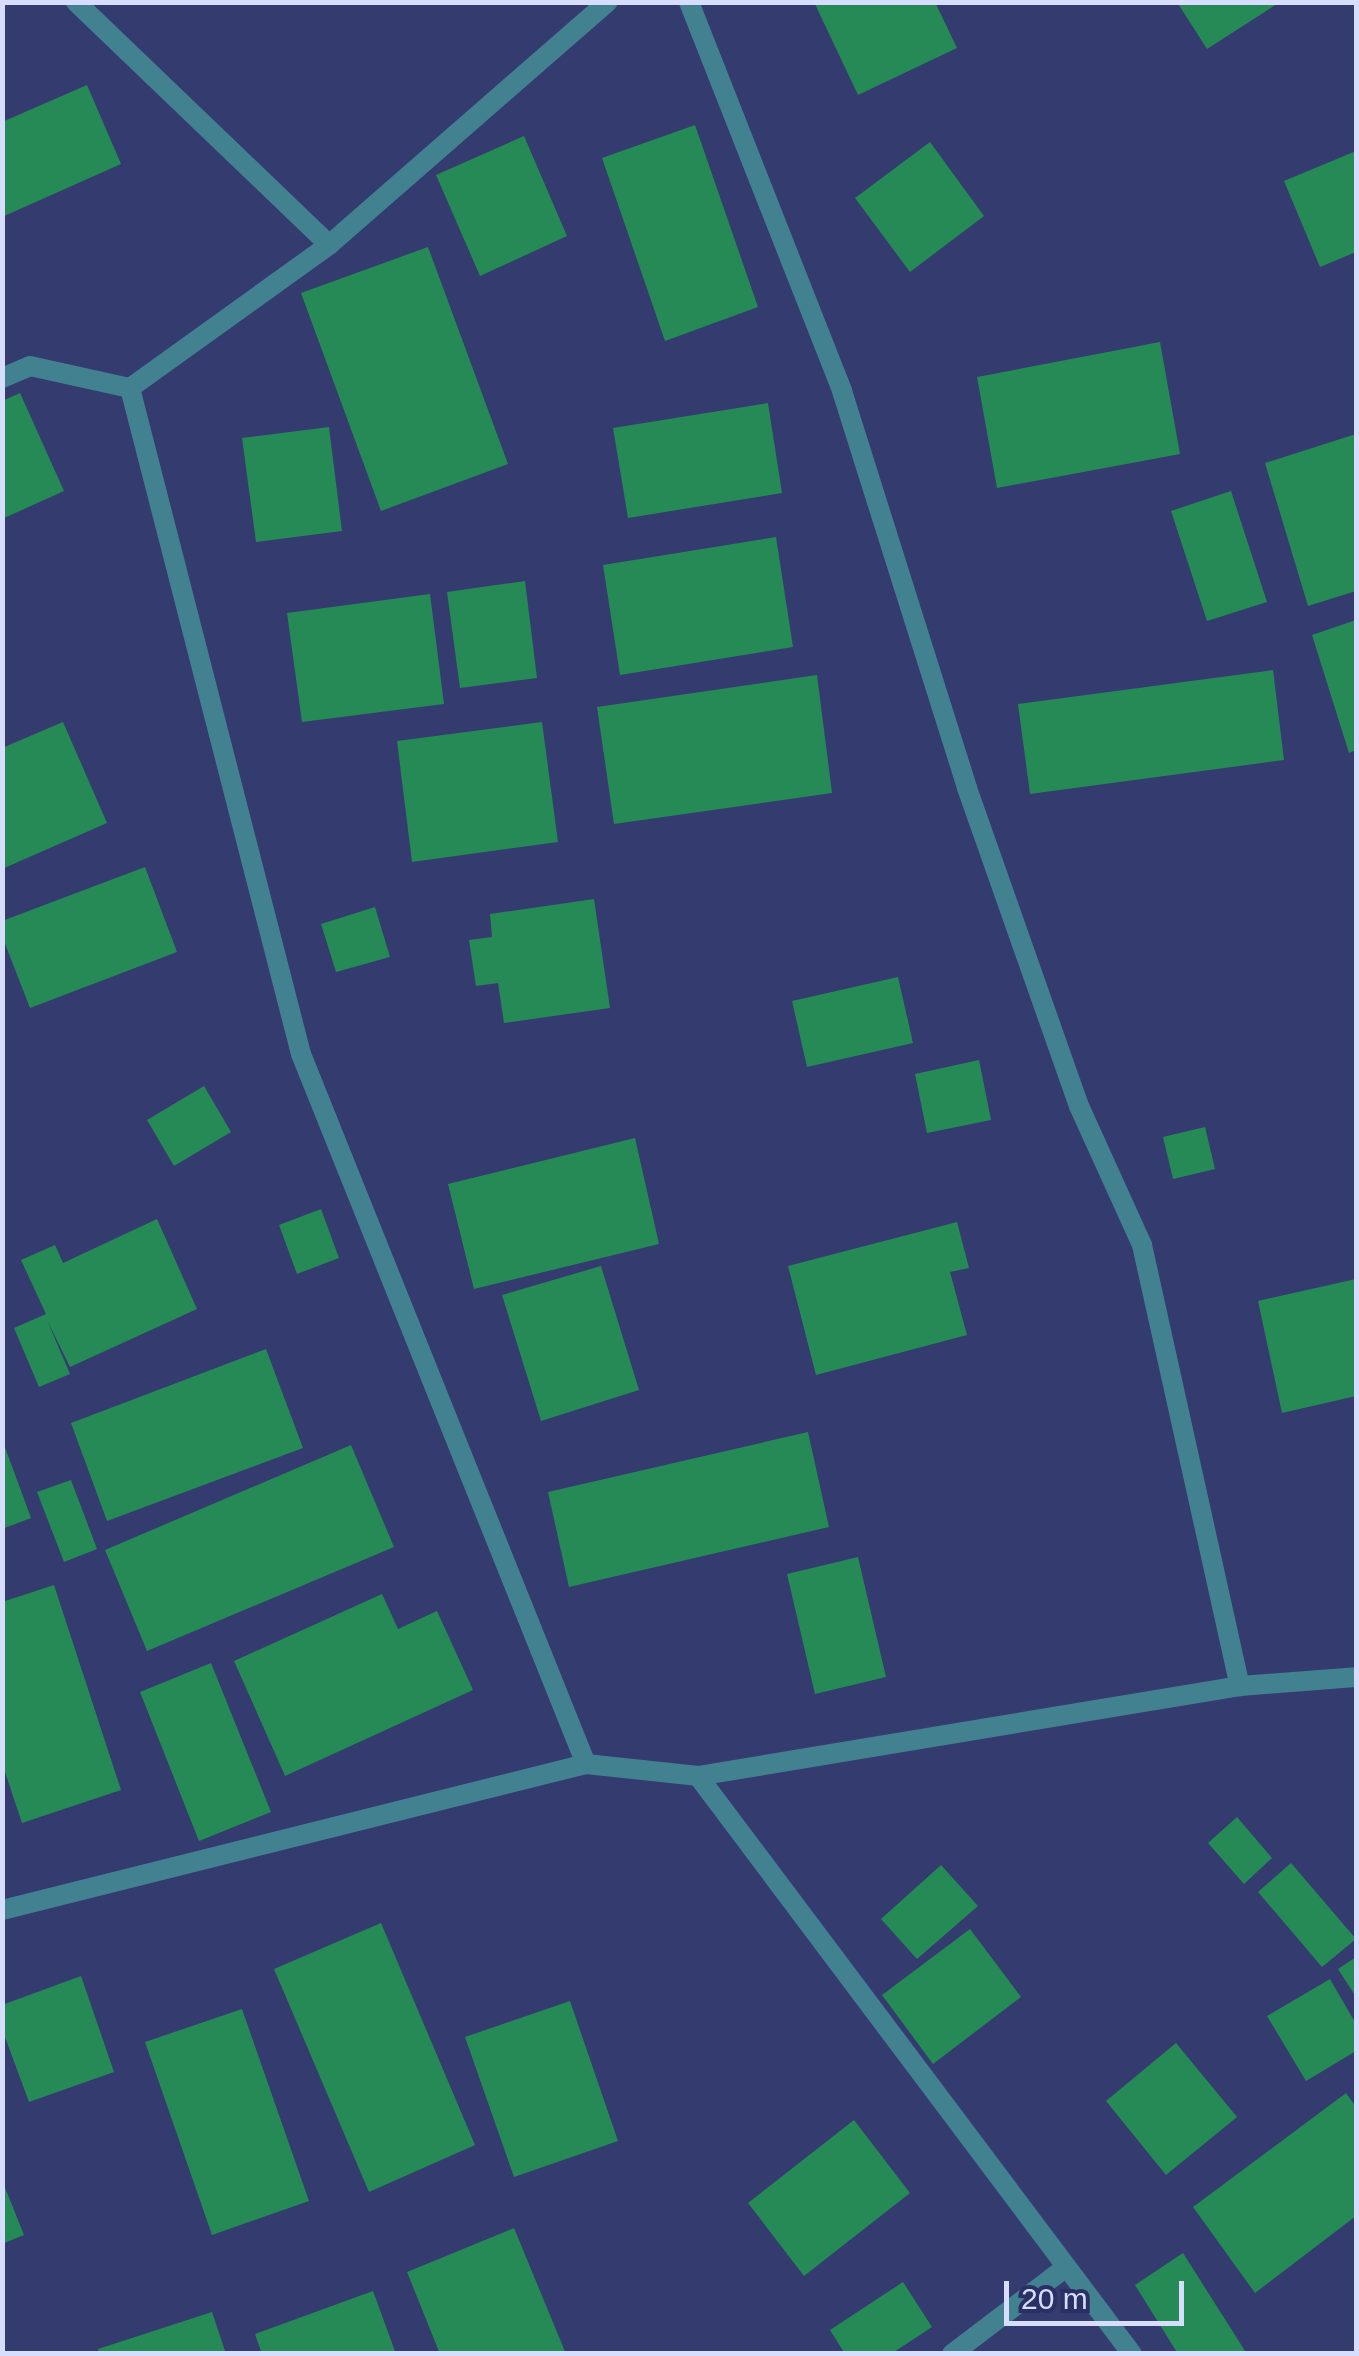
<!DOCTYPE html>
<style>
body{margin:0}
#map{position:relative;width:1359px;height:2356px;overflow:hidden;background:#343b6f;font-family:Helvetica,sans-serif}
div>[style]{position:absolute}
[style*='--x']{left:calc(var(--x)*1px);top:calc(var(--y)*1px);width:calc(var(--w)*1px);rotate:calc(var(--a)*1deg)}
.building>*{inset:0;background:#268a56}
.street>*{height:20px;margin:-10px;padding:0 10px;transform-origin:10px;border-radius:10px;background:#428190}
span{translate:-50% -50%;white-space:nowrap;text-align:center;line-height:1.15;-webkit-text-stroke:9px #2a3063;paint-order:stroke}
.frame{position:absolute;inset:0;border:5px solid #d6ddfd;pointer-events:none}
.scale{position:absolute;left:1004px;top:2281px;width:180px;height:45px;box-sizing:border-box;border:5px solid #d6ddfd;border-top:0;padding-left:12px;font-size:30px;line-height:35px;white-space:nowrap;color:#d6ddfd;-webkit-text-stroke:8px #2a3063;paint-order:stroke}
</style>
<div id="map">
<div class="building">
<div style="clip-path:polygon(814px 2px,935px 2px,957px 48px,858px 95px)"></div>
<div style="clip-path:polygon(1177px 2px,1280px 2px,1207px 49px)"></div>
<div style="clip-path:polygon(87px 85px,121px 164px,2px 217px,2px 122px)"></div>
<div style="clip-path:polygon(695px 125px,758px 307px,665px 341px,602px 158px)"></div>
<div style="clip-path:polygon(524px 136px,567px 236px,480px 276px,436px 175px)"></div>
<div style="clip-path:polygon(930px 142px,984px 216px,910px 272px,855px 198px)"></div>
<div style="clip-path:polygon(1356px 151px,1356px 252px,1320px 267px,1284px 181px)"></div>
<div style="clip-path:polygon(428px 247px,508px 464px,381px 511px,301px 293px)"></div>
<div style="clip-path:polygon(1160px 342px,1180px 454px,997px 488px,977px 377px)"></div>
<div style="clip-path:polygon(20px 393px,64px 491px,2px 519px,2px 401px)"></div>
<div style="clip-path:polygon(768px 403px,782px 493px,628px 518px,613px 428px)"></div>
<div style="clip-path:polygon(329px 427px,342px 531px,256px 542px,242px 438px)"></div>
<div style="clip-path:polygon(1356px 434px,1356px 591px,1308px 606px,1265px 463px)"></div>
<div style="clip-path:polygon(1231px 491px,1267px 602px,1207px 621px,1171px 511px)"></div>
<div style="clip-path:polygon(776px 537px,793px 647px,620px 675px,603px 565px)"></div>
<div style="clip-path:polygon(525px 581px,537px 678px,460px 688px,447px 592px)"></div>
<div style="clip-path:polygon(430px 594px,444px 704px,302px 722px,287px 613px)"></div>
<div style="clip-path:polygon(1356px 620px,1356px 750px,1349px 753px,1312px 635px)"></div>
<div style="clip-path:polygon(1273px 670px,1284px 760px,1030px 794px,1018px 704px)"></div>
<div style="clip-path:polygon(817px 675px,832px 793px,614px 824px,597px 707px)"></div>
<div style="clip-path:polygon(63px 722px,107px 823px,2px 869px,2px 748px)"></div>
<div style="clip-path:polygon(542px 722px,558px 842px,412px 862px,397px 741px)"></div>
<div style="clip-path:polygon(145px 867px,177px 952px,30px 1008px,2px 936px,2px 921px)"></div>
<div style="clip-path:polygon(594px 899px,610px 1008px,504px 1023px,498px 983px,476px 986px,469px 940px,492px 937px,490px 914px)"></div>
<div style="clip-path:polygon(375px 907px,390px 957px,336px 972px,321px 924px)"></div>
<div style="clip-path:polygon(898px 977px,913px 1043px,807px 1067px,792px 1001px)"></div>
<div style="clip-path:polygon(979px 1060px,991px 1120px,927px 1133px,915px 1074px)"></div>
<div style="clip-path:polygon(204px 1086px,231px 1132px,174px 1166px,147px 1120px)"></div>
<div style="clip-path:polygon(1205px 1127px,1215px 1169px,1173px 1179px,1163px 1137px)"></div>
<div style="clip-path:polygon(635px 1138px,659px 1244px,474px 1289px,448px 1184px)"></div>
<div style="clip-path:polygon(321px 1209px,339px 1258px,297px 1274px,279px 1225px)"></div>
<div style="clip-path:polygon(157px 1219px,197px 1309px,70px 1367px,47px 1320px,70px 1374px,39px 1387px,14px 1328px,46px 1314px,21px 1260px,55px 1245px,63px 1263px)"></div>
<div style="clip-path:polygon(957px 1222px,969px 1268px,950px 1272px,967px 1335px,816px 1375px,788px 1266px)"></div>
<div style="clip-path:polygon(601px 1266px,639px 1390px,541px 1421px,502px 1295px)"></div>
<div style="clip-path:polygon(1356px 1279px,1356px 1396px,1282px 1413px,1258px 1301px)"></div>
<div style="clip-path:polygon(266px 1349px,303px 1448px,107px 1521px,71px 1423px)"></div>
<div style="clip-path:polygon(808px 1432px,829px 1527px,569px 1587px,548px 1492px)"></div>
<div style="clip-path:polygon(2px 1439px,31px 1518px,2px 1529px)"></div>
<div style="clip-path:polygon(351px 1445px,394px 1547px,147px 1651px,105px 1550px)"></div>
<div style="clip-path:polygon(71px 1480px,97px 1549px,64px 1562px,37px 1492px)"></div>
<div style="clip-path:polygon(858px 1557px,886px 1677px,815px 1694px,787px 1574px)"></div>
<div style="clip-path:polygon(54px 1585px,121px 1790px,22px 1823px,2px 1763px,2px 1602px)"></div>
<div style="clip-path:polygon(382px 1594px,398px 1629px,437px 1611px,473px 1690px,285px 1776px,234px 1661px)"></div>
<div style="clip-path:polygon(211px 1663px,271px 1812px,199px 1841px,140px 1692px)"></div>
<div style="clip-path:polygon(1237px 1817px,1272px 1858px,1244px 1884px,1208px 1843px)"></div>
<div style="clip-path:polygon(1291px 1863px,1356px 1939px,1322px 1967px,1258px 1892px)"></div>
<div style="clip-path:polygon(941px 1865px,978px 1906px,917px 1959px,881px 1919px)"></div>
<div style="clip-path:polygon(381px 1923px,475px 2145px,369px 2192px,274px 1969px)"></div>
<div style="clip-path:polygon(970px 1929px,1021px 1997px,933px 2064px,882px 1995px)"></div>
<div style="clip-path:polygon(1356px 1957px,1356px 1997px,1338px 1969px)"></div>
<div style="clip-path:polygon(81px 1976px,114px 2072px,29px 2102px,2px 2029px,2px 2005px)"></div>
<div style="clip-path:polygon(1330px 1979px,1356px 2024px,1356px 2051px,1306px 2081px,1267px 2016px)"></div>
<div style="clip-path:polygon(570px 2001px,618px 2141px,514px 2177px,465px 2037px)"></div>
<div style="clip-path:polygon(242px 2009px,309px 2201px,212px 2235px,145px 2042px)"></div>
<div style="clip-path:polygon(1176px 2043px,1237px 2117px,1166px 2175px,1106px 2101px)"></div>
<div style="clip-path:polygon(1346px 2093px,1356px 2107px,1356px 2216px,1255px 2293px,1193px 2207px)"></div>
<div style="clip-path:polygon(854px 2120px,910px 2193px,804px 2276px,748px 2203px)"></div>
<div style="clip-path:polygon(2px 2180px,24px 2235px,2px 2244px)"></div>
<div style="clip-path:polygon(514px 2228px,566px 2354px,440px 2354px,407px 2272px)"></div>
<div style="clip-path:polygon(1183px 2253px,1247px 2354px,1178px 2354px,1135px 2285px)"></div>
<div style="clip-path:polygon(903px 2282px,932px 2327px,891px 2354px,845px 2354px,830px 2330px)"></div>
<div style="clip-path:polygon(373px 2291px,396px 2354px,262px 2354px,255px 2334px)"></div>
<div style="clip-path:polygon(212px 2312px,226px 2354px,99px 2354px,98px 2349px)"></div>
</div>
<div class="street">
<div style="--x:76;--y:2;--w:351;--a:43.8"></div>
<div style="--x:689;--y:2;--w:418;--a:68.5"></div>
<div style="--x:842;--y:391;--w:416;--a:72.5"></div>
<div style="--x:967;--y:788;--w:337;--a:70.6"></div>
<div style="--x:1079;--y:1106;--w:153;--a:65.6"></div>
<div style="--x:1142;--y:1245;--w:452;--a:77.5"></div>
<div style="--x:2;--y:378;--w:30;--a:-23"></div>
<div style="--x:30;--y:366;--w:102;--a:12.4"></div>
<div style="--x:130;--y:388;--w:245;--a:-35.7"></div>
<div style="--x:329;--y:245;--w:370;--a:-41.1"></div>
<div style="--x:130;--y:388;--w:688;--a:75.6"></div>
<div style="--x:301;--y:1054;--w:765;--a:68.13"></div>
<div style="--x:698;--y:1776;--w:723;--a:53.1"></div>
<div style="--x:2;--y:1910;--w:602;--a:-14.04"></div>
<div style="--x:586;--y:1764;--w:113;--a:6.1"></div>
<div style="--x:698;--y:1776;--w:549;--a:-9.43"></div>
<div style="--x:1240;--y:1686;--w:116;--a:-4.4"></div>
<div style="--x:952;--y:2354;--w:142;--a:-37.3"></div>
</div>
<div class="frame"></div>
<div class="scale">20 m</div>
</div>
